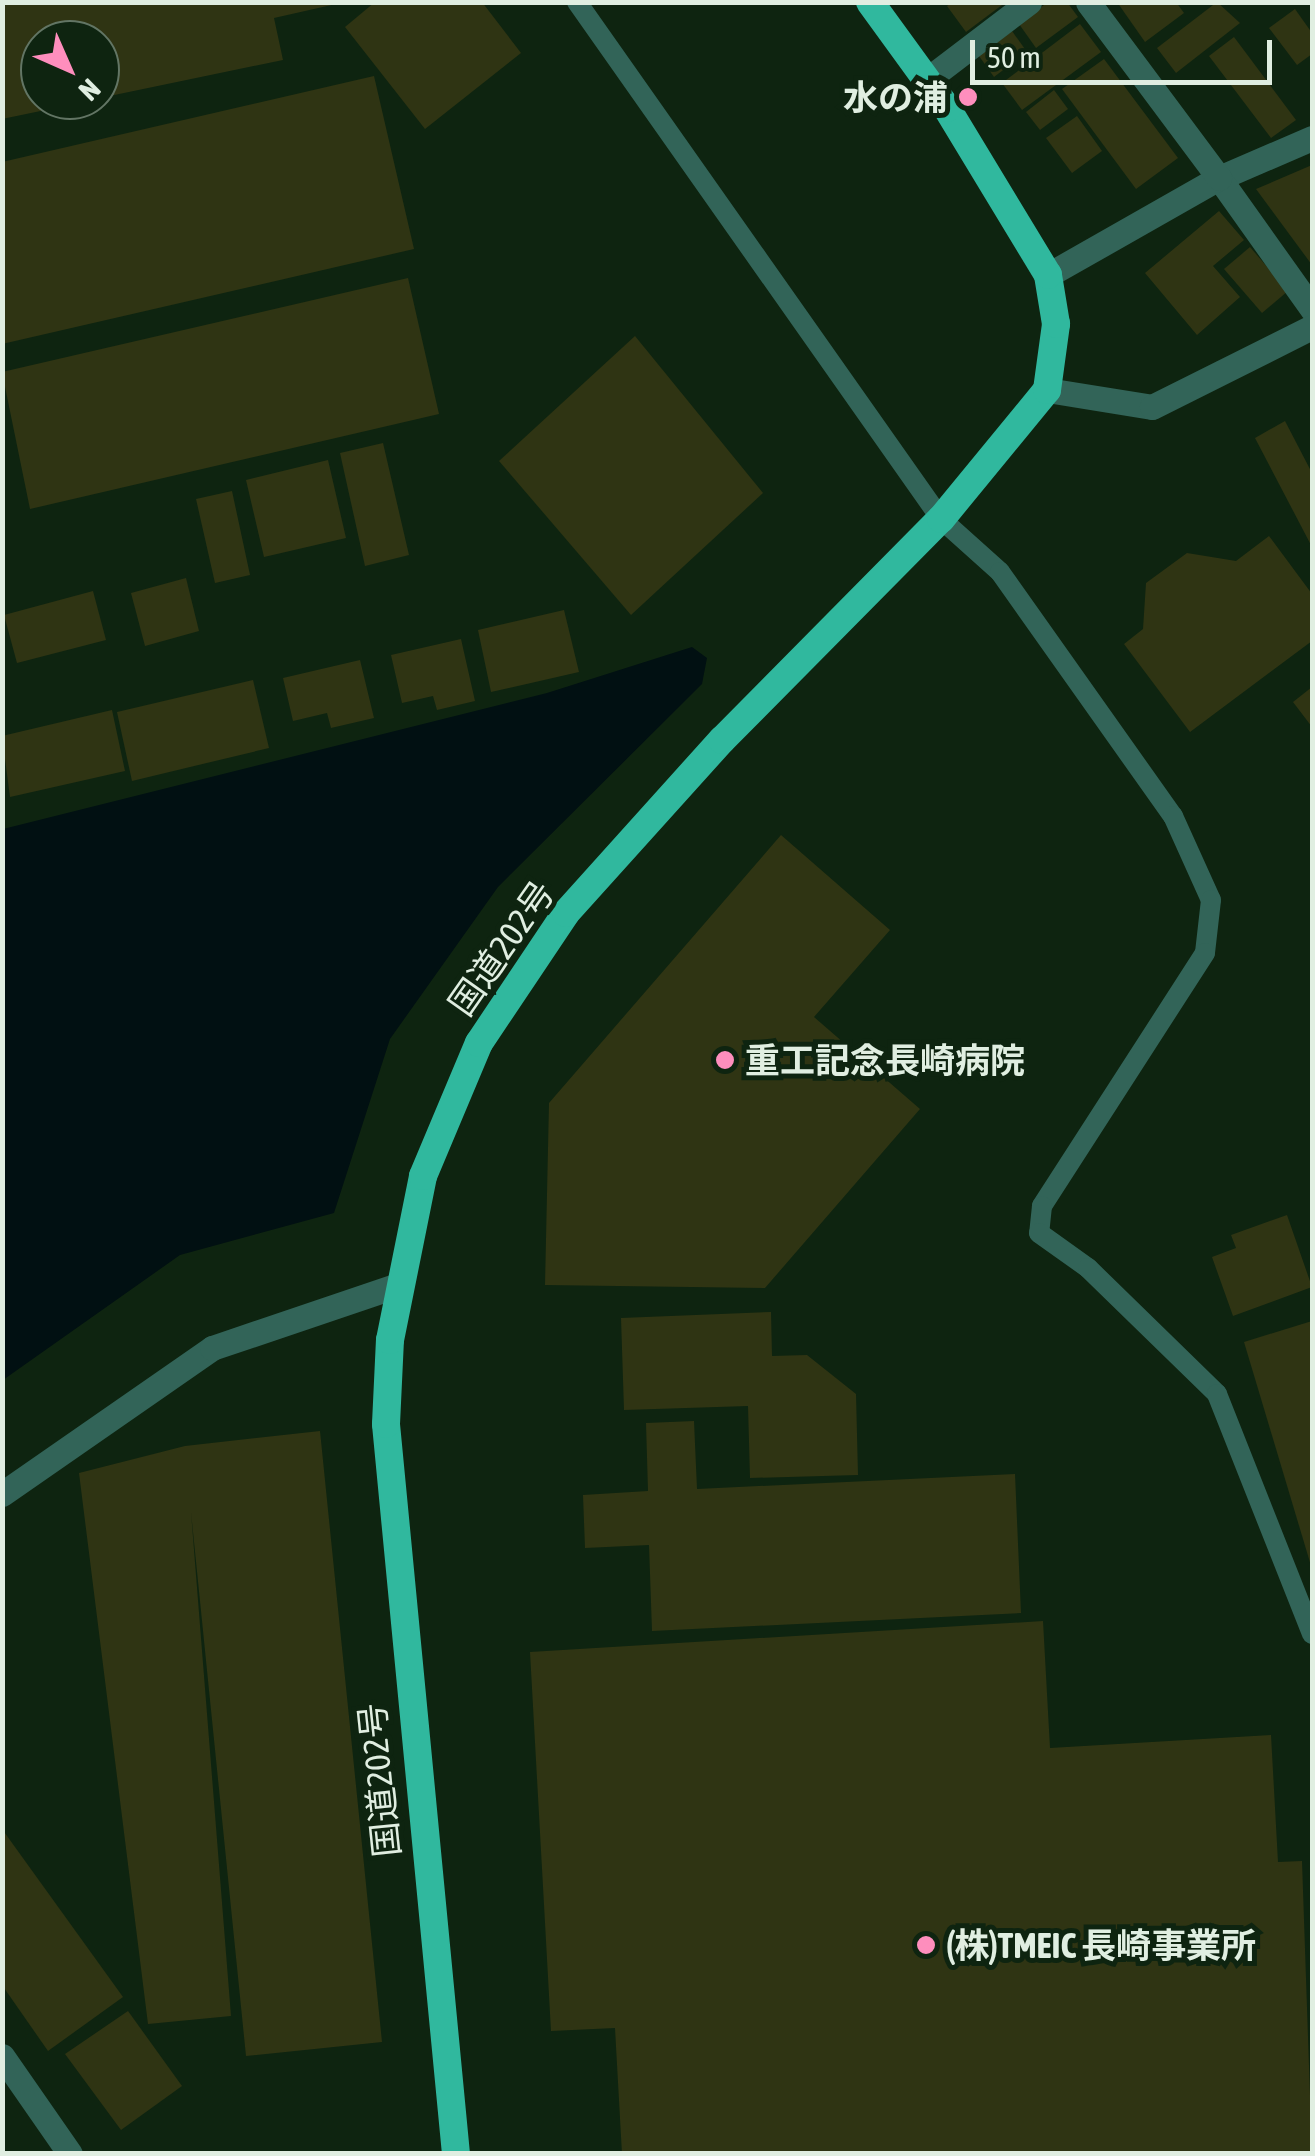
<!DOCTYPE html>
<meta charset="utf-8">
<style>
body{margin:0}
#map{position:relative;width:1315px;height:2156px;overflow:hidden;background:#0e2410;font-family:"Asap Condensed","Noto Sans JP",sans-serif}
div>[style]{position:absolute}
[style*='--x']{left:calc(var(--x)*1px);top:calc(var(--y)*1px);width:calc(var(--w)*1px);rotate:calc(var(--a)*1deg)}
.water>*{inset:0;background:#011012}
.building>*{inset:0;background:#2f3413}
.service>*{height:20px;margin:-10px;padding:0 10px;transform-origin:10px;border-radius:10px;background:#326458}
.minor>*{height:25px;margin:-12.5px;padding:0 12.5px;transform-origin:12.5px;border-radius:12.5px;background:#326458}
.trunk>*{height:28px;margin:-14px;padding:0 14px;transform-origin:14px;border-radius:14px;background:#30b89e}
.dots>*{width:28px;height:28px;translate:-50% -50%;box-sizing:border-box;border:5px solid #0e2410;border-radius:50%}
span{translate:-50% -50%;white-space:nowrap;text-align:center;line-height:1.15;-webkit-text-stroke:10px #0e2410;paint-order:stroke}
.poi-label{font-size:35px;color:#e0eee1;font-weight:700}
.right{translate:-100% -50%;text-align:right}
.left{translate:0 -50%;text-align:left}
.street-label{font-size:35px;color:#e0eee1}
.frame{position:absolute;inset:0;border:5px solid #e0eee1;pointer-events:none}
.north{position:absolute;left:20px;top:20px;width:100px;height:100px;box-sizing:border-box;background:#0e2410;border:2px solid #627564;border-radius:50%;rotate:135deg;font-size:28px;font-weight:700;line-height:40px;text-align:center;color:#e0eee1}
.north::after{content:'';display:block;margin:auto;width:35px;height:45px;background:#fe8ebd;clip-path:polygon(50% 0,100% 100%,50% 72%,0 100%)}
.scale{position:absolute;left:970px;top:40px;width:302px;height:45px;box-sizing:border-box;border:5px solid #e0eee1;border-top:0;padding-left:12px;font-size:30px;line-height:35px;white-space:nowrap;color:#e0eee1;-webkit-text-stroke:8px #0e2410;paint-order:stroke}
</style>
<div id="map">
<div class="water">
<div style="clip-path:polygon(692px 647px,707px 658px,702px 684px,498px 887px,390px 1039px,334px 1213px,180px 1255px,3px 1380px,3px 829px,547px 693px)"></div>
</div>
<div class="building">
<div style="clip-path:polygon(2px 2px,336px 2px,336px 4px,274px 18px,283px 60px,100px 98px,100px 40px,40px 40px,40px 100px,84px 102px,2px 119px)"></div>
<div style="clip-path:polygon(375px 2px,482px 2px,521px 53px,425px 129px,345px 27px)"></div>
<div style="clip-path:polygon(953px 2px,1006px 2px,966px 32px,947px 6px)"></div>
<div style="clip-path:polygon(1048px 2px,1067px 2px,1078px 17px,1036px 48px,1019px 24px)"></div>
<div style="clip-path:polygon(1117px 2px,1176px 2px,1184px 13px,1145px 42px)"></div>
<div style="clip-path:polygon(1217px 2px,1240px 23px,1176px 73px,1157px 48px)"></div>
<div style="clip-path:polygon(1295px 9px,1312px 33px,1312px 54px,1297px 65px,1269px 28px)"></div>
<div style="clip-path:polygon(1080px 24px,1101px 52px,1022px 110px,1002px 83px)"></div>
<div style="clip-path:polygon(1012px 31px,1027px 52px,994px 77px,979px 56px)"></div>
<div style="clip-path:polygon(1234px 37px,1296px 120px,1271px 138px,1209px 56px)"></div>
<div style="clip-path:polygon(1104px 59px,1178px 158px,1136px 189px,1062px 89px)"></div>
<div style="clip-path:polygon(374px 76px,414px 249px,2px 344px,2px 162px)"></div>
<div style="clip-path:polygon(1054px 90px,1068px 109px,1040px 130px,1026px 112px)"></div>
<div style="clip-path:polygon(1077px 116px,1102px 151px,1072px 173px,1046px 138px)"></div>
<div style="clip-path:polygon(1312px 165px,1312px 265px,1256px 189px)"></div>
<div style="clip-path:polygon(1219px 211px,1244px 240px,1213px 266px,1240px 297px,1197px 335px,1145px 273px)"></div>
<div style="clip-path:polygon(1250px 247px,1288px 291px,1262px 313px,1224px 269px)"></div>
<div style="clip-path:polygon(408px 278px,439px 414px,30px 509px,2px 372px)"></div>
<div style="clip-path:polygon(635px 336px,763px 493px,631px 615px,499px 461px)"></div>
<div style="clip-path:polygon(1285px 421px,1312px 473px,1312px 547px,1255px 438px)"></div>
<div style="clip-path:polygon(383px 443px,409px 555px,365px 566px,340px 453px)"></div>
<div style="clip-path:polygon(328px 460px,346px 538px,264px 557px,246px 480px)"></div>
<div style="clip-path:polygon(232px 491px,250px 575px,215px 583px,196px 499px)"></div>
<div style="clip-path:polygon(1269px 536px,1312px 594px,1312px 641px,1190px 732px,1124px 644px,1143px 629px,1146px 583px,1187px 553px,1236px 561px)"></div>
<div style="clip-path:polygon(186px 578px,199px 631px,145px 646px,131px 593px)"></div>
<div style="clip-path:polygon(93px 591px,106px 640px,17px 663px,4px 615px)"></div>
<div style="clip-path:polygon(564px 610px,579px 672px,491px 692px,478px 630px)"></div>
<div style="clip-path:polygon(461px 639px,475px 701px,437px 710px,433px 696px,402px 703px,391px 655px)"></div>
<div style="clip-path:polygon(360px 660px,374px 718px,331px 728px,327px 713px,293px 721px,283px 678px)"></div>
<div style="clip-path:polygon(253px 680px,269px 748px,132px 781px,117px 712px)"></div>
<div style="clip-path:polygon(1312px 687px,1312px 727px,1293px 702px)"></div>
<div style="clip-path:polygon(112px 710px,125px 771px,10px 797px,2px 736px)"></div>
<div style="clip-path:polygon(781px 835px,890px 930px,814px 1017px,920px 1109px,765px 1288px,545px 1285px,549px 1103px)"></div>
<div style="clip-path:polygon(1287px 1215px,1312px 1287px,1233px 1316px,1212px 1257px,1236px 1248px,1231px 1235px)"></div>
<div style="clip-path:polygon(771px 1312px,772px 1356px,807px 1355px,856px 1394px,858px 1475px,750px 1478px,748px 1406px,624px 1410px,621px 1318px)"></div>
<div style="clip-path:polygon(1312px 1321px,1312px 1569px,1244px 1342px)"></div>
<div style="clip-path:polygon(694px 1421px,697px 1489px,1015px 1474px,1021px 1613px,652px 1631px,649px 1545px,585px 1548px,583px 1495px,648px 1491px,646px 1423px)"></div>
<div style="clip-path:polygon(320px 1431px,382px 2042px,246px 2056px,191px 1512px,231px 2016px,148px 2024px,79px 1473px,185px 1446px)"></div>
<div style="clip-path:polygon(1043px 1621px,1050px 1748px,1271px 1735px,1278px 1862px,1302px 1861px,1312px 2154px,622px 2154px,615px 2028px,551px 2031px,530px 1652px)"></div>
<div style="clip-path:polygon(2px 1829px,123px 1997px,48px 2051px,2px 1985px)"></div>
<div style="clip-path:polygon(128px 2011px,182px 2086px,121px 2130px,65px 2054px)"></div>
</div>
<div class="service">
<div style="--x:577;--y:2;--w:632;--a:54.85"></div>
<div style="--x:941;--y:519;--w:79;--a:41.9"></div>
<div style="--x:1000;--y:572;--w:299;--a:54.7"></div>
<div style="--x:1173;--y:816;--w:92;--a:65.7"></div>
<div style="--x:1211;--y:900;--w:53;--a:96.5"></div>
<div style="--x:1205;--y:953;--w:301;--a:122.8"></div>
<div style="--x:1042;--y:1206;--w:27;--a:96"></div>
<div style="--x:1039;--y:1233;--w:60;--a:35.5"></div>
<div style="--x:1088;--y:1268;--w:180;--a:44.3"></div>
<div style="--x:1217;--y:1394;--w:258;--a:68.4"></div>
</div>
<div class="minor">
<div style="--x:928;--y:79;--w:127;--a:-37.3"></div>
<div style="--x:1312;--y:138;--w:101;--a:156.7"></div>
<div style="--x:1219;--y:178;--w:161;--a:54.6"></div>
<div style="--x:1048;--y:275;--w:197;--a:-29.6"></div>
<div style="--x:1219;--y:178;--w:219;--a:-126.7"></div>
<div style="--x:1047;--y:390;--w:106;--a:9.2"></div>
<div style="--x:1152;--y:407;--w:179;--a:-26.6"></div>
<div style="--x:2;--y:1494;--w:256;--a:-34.8"></div>
<div style="--x:212;--y:1348;--w:200;--a:-18.7"></div>
<div style="--x:2;--y:2056;--w:119;--a:55.2"></div>
</div>
<div class="trunk">
<div style="--x:456;--y:2154;--w:733;--a:-95.48"></div>
<div style="--x:386;--y:1424;--w:84;--a:-87.3"></div>
<div style="--x:390;--y:1340;--w:167;--a:-78.6"></div>
<div style="--x:423;--y:1176;--w:144;--a:-67.2"></div>
<div style="--x:479;--y:1043;--w:156;--a:-56.2"></div>
<div style="--x:566;--y:913;--w:233;--a:-48"></div>
<div style="--x:722;--y:740;--w:311;--a:-45.3"></div>
<div style="--x:941;--y:519;--w:167;--a:-50.6"></div>
<div style="--x:1047;--y:390;--w:67;--a:-82.2"></div>
<div style="--x:1056;--y:324;--w:50;--a:-99.3"></div>
<div style="--x:1048;--y:275;--w:195;--a:-121.2"></div>
<div style="--x:947;--y:108;--w:131;--a:-126"></div>
</div>
<div class="dots">
<div style="left:968px;top:97px;background:#fe8ebd"></div>
<div style="left:725px;top:1060px;background:#fe8ebd"></div>
<div style="left:926px;top:1945px;background:#fe8ebd"></div>
</div>
<div class="poi-label">
<span class="right" style="left:948px;top:97px">水の浦</span>
<span class="left" style="left:745px;top:1060px">重工記念長崎病院</span>
<span class="left" style="left:946px;top:1945px">(株)TMEIC 長崎事業所</span>
</div>
<div class="street-label">
<span style="left:501px;top:948px;rotate:-55deg">国道202号</span>
<span style="left:379px;top:1780px;rotate:-96deg">国道202号</span>
</div>
<div class="frame"></div>
<div class="north">N</div>
<div class="scale">50 m</div>
</div>
